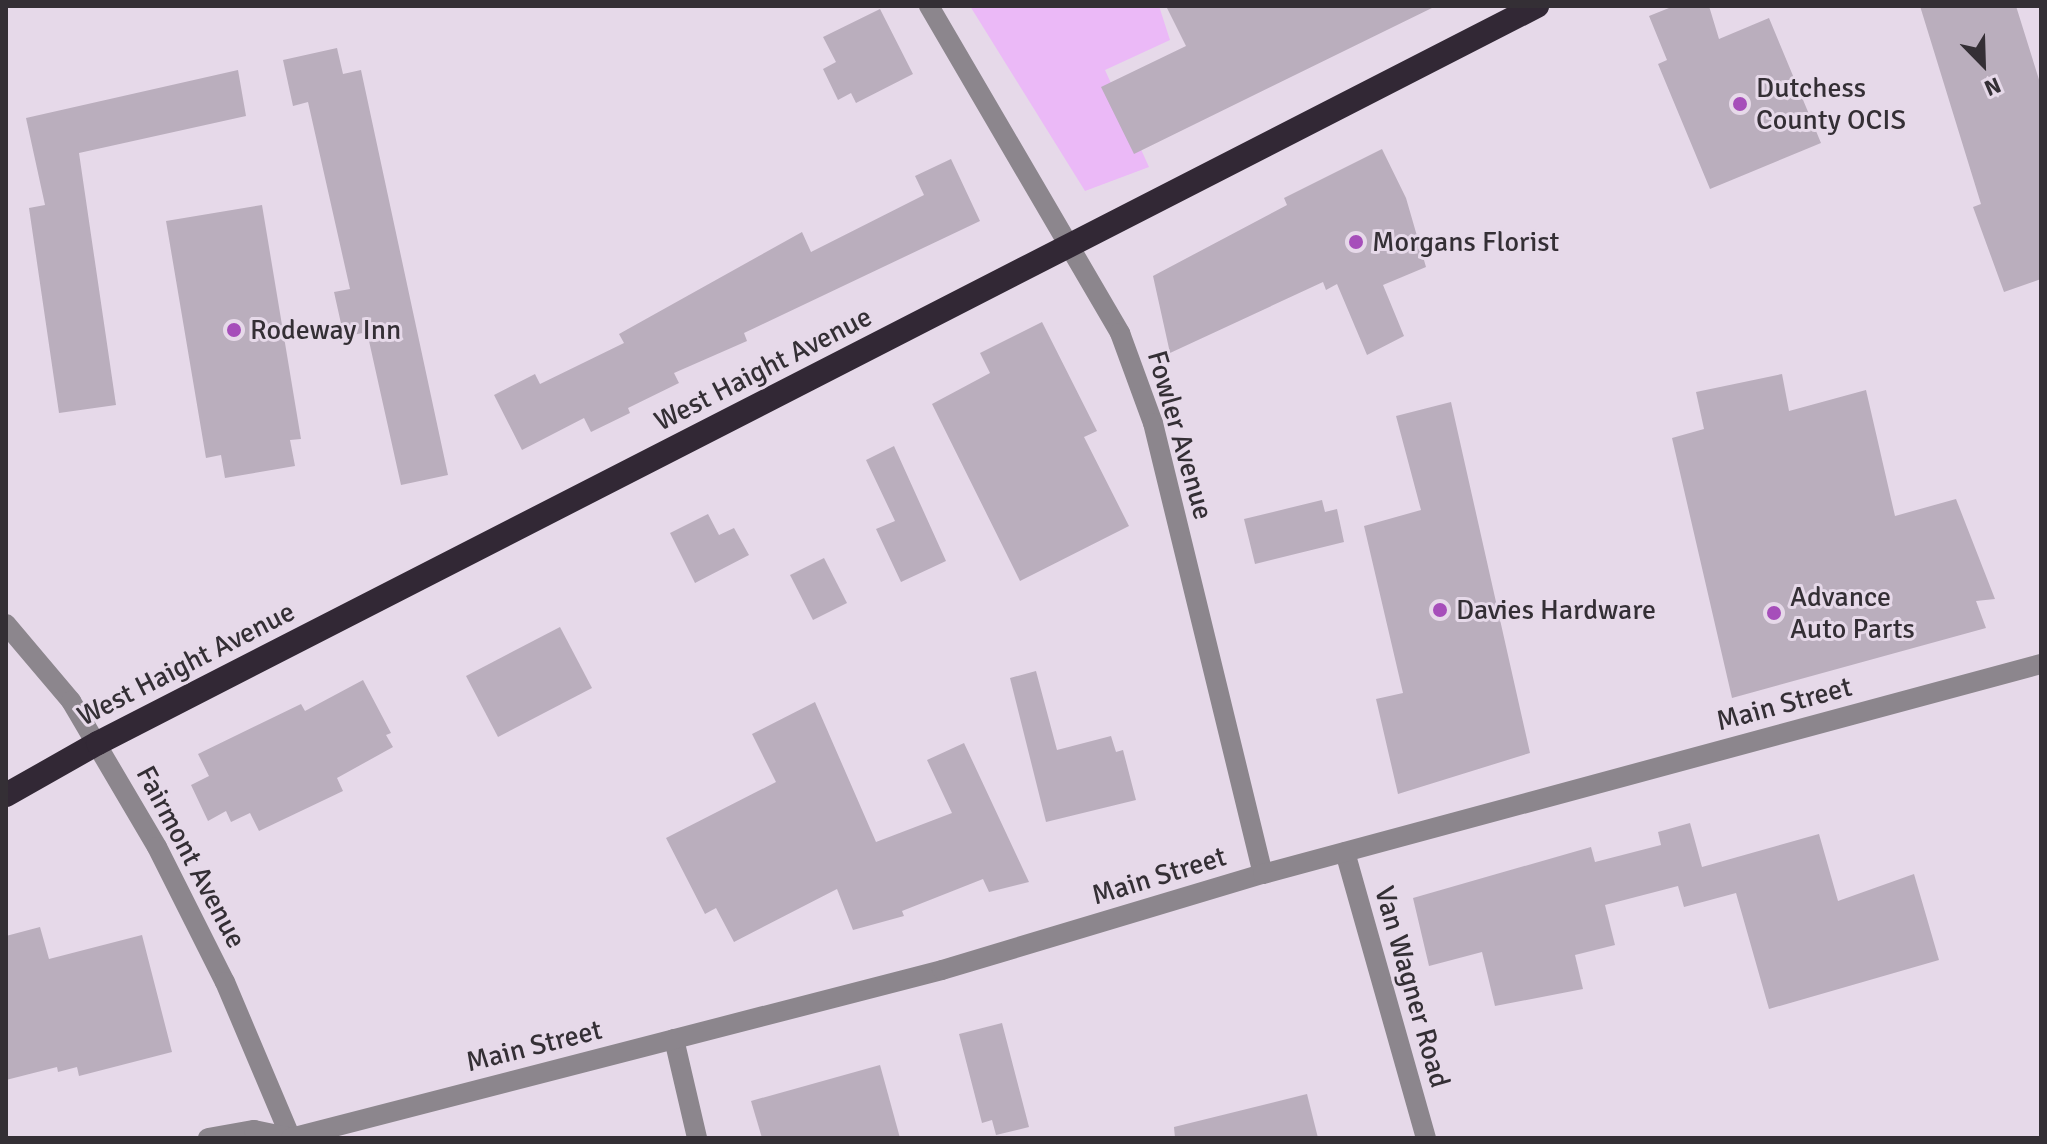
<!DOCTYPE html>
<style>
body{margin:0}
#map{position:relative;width:2047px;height:1144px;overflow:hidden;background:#e6d9e9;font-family:Signika,sans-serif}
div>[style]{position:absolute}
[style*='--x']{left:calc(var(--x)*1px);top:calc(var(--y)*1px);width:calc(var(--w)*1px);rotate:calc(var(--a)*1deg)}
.green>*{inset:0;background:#ebb9f7}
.building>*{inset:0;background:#baaebd}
.minor>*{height:20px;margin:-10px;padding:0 10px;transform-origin:10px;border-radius:10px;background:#8c868d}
.highway>*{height:24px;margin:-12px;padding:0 12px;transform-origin:12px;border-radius:12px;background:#322835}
.dots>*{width:22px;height:22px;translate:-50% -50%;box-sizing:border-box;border:4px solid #e6d9e9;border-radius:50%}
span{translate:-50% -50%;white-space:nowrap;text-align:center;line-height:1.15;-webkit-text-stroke:6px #e6d9e9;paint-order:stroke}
.poi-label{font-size:28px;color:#342f35}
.left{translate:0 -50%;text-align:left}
.street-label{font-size:28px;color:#342f35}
.frame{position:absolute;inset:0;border:8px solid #342f35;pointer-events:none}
.north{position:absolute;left:1943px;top:24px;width:80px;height:80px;-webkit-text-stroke:6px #e6d9e9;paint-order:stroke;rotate:157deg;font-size:22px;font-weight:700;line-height:32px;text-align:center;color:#342f35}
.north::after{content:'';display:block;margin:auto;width:28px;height:36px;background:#342f35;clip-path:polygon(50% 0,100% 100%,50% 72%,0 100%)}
</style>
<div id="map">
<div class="green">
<div style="clip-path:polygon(970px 6px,1159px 6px,1170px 40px,1105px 70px,1149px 167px,1085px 191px)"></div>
</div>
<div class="building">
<div style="clip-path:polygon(1166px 6px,1436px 6px,1134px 154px,1101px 87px,1186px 46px)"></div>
<div style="clip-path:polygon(1674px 6px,1709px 6px,1719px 39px,1769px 18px,1821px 143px,1710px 189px,1658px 64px,1667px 60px,1649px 16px)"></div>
<div style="clip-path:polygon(1920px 6px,2016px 6px,2041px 86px,2041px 279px,2004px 292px,1973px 207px,1981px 204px)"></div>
<div style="clip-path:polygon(880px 9px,913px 74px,856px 103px,851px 93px,838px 100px,823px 69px,836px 62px,823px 37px)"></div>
<div style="clip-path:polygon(337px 48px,343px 74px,361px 70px,448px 475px,401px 485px,367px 332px,344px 337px,334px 292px,350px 289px,308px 102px,293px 106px,283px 60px)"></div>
<div style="clip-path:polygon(238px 70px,246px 116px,79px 153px,116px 405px,59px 413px,29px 208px,45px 205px,26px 118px)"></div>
<div style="clip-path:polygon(1382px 149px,1406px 198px,1426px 267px,1383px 285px,1404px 336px,1367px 355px,1337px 284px,1326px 290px,1323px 282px,1170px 353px,1153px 276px,1287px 205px,1284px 198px)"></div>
<div style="clip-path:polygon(951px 159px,980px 221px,744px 333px,747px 341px,674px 373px,679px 383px,628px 408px,630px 413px,591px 432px,584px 418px,522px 450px,494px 395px,535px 374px,540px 384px,624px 343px,619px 334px,802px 232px,811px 252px,924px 195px,915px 176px)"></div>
<div style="clip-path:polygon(262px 205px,301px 439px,290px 440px,295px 466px,225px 478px,221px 455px,206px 458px,166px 221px)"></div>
<div style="clip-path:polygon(1042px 322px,1097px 431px,1084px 437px,1129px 526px,1020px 581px,932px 404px,990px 373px,980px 353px)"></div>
<div style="clip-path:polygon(1782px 374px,1789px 411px,1866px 390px,1895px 516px,1956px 499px,1995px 599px,1976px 601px,1986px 628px,1732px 698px,1672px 438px,1704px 429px,1696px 392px)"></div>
<div style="clip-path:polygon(1451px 402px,1530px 753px,1398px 794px,1376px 699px,1403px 693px,1364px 526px,1421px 510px,1396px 416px)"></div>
<div style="clip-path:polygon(894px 446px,946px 561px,901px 582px,876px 529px,895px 521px,866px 460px)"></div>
<div style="clip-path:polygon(1322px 500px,1325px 512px,1337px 509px,1344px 542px,1255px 564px,1244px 519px)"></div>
<div style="clip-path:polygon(708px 514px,719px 535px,734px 528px,749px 555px,695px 583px,670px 533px)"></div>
<div style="clip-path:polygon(824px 558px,847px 603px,813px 620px,790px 575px)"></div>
<div style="clip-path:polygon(560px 627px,592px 688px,498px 737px,466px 676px)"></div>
<div style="clip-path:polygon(1036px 671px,1057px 750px,1111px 736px,1116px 752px,1123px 750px,1136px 800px,1046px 822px,1010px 678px)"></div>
<div style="clip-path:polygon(363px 680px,391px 733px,386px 735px,393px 747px,337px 778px,343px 791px,259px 831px,250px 813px,231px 822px,226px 811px,208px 821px,191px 785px,209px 776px,198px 754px,301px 704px,305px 711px)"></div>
<div style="clip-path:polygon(815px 702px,876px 842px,952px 813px,927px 760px,964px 743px,1029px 882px,989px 892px,983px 879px,902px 911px,904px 916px,853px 930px,837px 889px,734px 942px,716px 908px,705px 914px,666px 838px,776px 782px,752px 734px)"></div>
<div style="clip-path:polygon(1690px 823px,1702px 867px,1819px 834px,1838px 901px,1914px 874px,1939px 960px,1769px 1009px,1736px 893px,1684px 907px,1678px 886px,1605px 905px,1615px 945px,1575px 955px,1583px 989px,1495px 1006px,1482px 952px,1429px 966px,1413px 898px,1591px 847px,1595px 862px,1661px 845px,1658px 832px)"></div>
<div style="clip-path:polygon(40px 927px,49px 959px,142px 935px,172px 1052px,79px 1076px,77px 1067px,58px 1072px,57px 1067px,6px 1080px,6px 936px)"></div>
<div style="clip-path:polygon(1002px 1023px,1029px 1127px,996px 1135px,992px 1120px,982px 1123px,959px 1034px)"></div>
<div style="clip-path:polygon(880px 1065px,900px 1138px,762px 1138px,751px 1101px)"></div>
<div style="clip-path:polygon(1307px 1094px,1318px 1138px,1175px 1138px,1174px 1127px)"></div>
</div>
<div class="minor">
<div style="--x:929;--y:6;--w:379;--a:59.7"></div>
<div style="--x:1120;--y:333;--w:96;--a:69.9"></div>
<div style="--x:1153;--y:423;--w:464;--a:76.3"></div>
<div style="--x:6;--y:624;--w:101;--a:49.8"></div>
<div style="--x:71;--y:701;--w:169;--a:59.5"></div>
<div style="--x:157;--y:847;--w:151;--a:63.3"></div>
<div style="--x:225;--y:982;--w:169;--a:67.1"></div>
<div style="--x:1345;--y:852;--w:297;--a:74.2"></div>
<div style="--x:674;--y:1039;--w:102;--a:76.9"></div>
<div style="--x:208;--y:1138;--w:47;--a:-9.9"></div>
<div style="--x:254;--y:1130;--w:38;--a:12"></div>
<div style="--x:291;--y:1138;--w:672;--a:-14.47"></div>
<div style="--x:942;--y:970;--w:335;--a:-16.7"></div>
<div style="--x:1263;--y:874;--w:806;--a:-15.11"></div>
</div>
<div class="highway">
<div style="--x:6;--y:795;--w:106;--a:-29.5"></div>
<div style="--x:98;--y:743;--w:1617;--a:-27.12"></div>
</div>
<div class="dots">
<div style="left:1740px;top:104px;background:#a64eba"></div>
<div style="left:1356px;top:242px;background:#a64eba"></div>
<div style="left:234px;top:330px;background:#a64eba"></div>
<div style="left:1440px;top:610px;background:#a64eba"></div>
<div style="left:1774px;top:613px;background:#a64eba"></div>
</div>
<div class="poi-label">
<span class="left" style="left:1756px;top:104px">Dutchess<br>County OCIS</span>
<span class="left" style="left:1372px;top:242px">Morgans Florist</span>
<span class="left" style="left:250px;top:330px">Rodeway Inn</span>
<span class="left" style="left:1790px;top:613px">Advance<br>Auto Parts</span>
<span class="left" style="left:1456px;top:610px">Davies Hardware</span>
</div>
<div class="street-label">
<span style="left:763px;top:369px;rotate:-27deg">West Haight Avenue</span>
<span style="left:1180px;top:435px;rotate:74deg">Fowler Avenue</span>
<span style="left:186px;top:664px;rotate:-27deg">West Haight Avenue</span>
<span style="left:1784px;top:704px;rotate:-15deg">Main Street</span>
<span style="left:191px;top:857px;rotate:62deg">Fairmont Avenue</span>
<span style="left:1159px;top:876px;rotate:-17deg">Main Street</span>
<span style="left:1412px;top:987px;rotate:74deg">Van Wagner Road</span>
<span style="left:534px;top:1046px;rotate:-14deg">Main Street</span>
</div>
<div class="frame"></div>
<div class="north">N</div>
</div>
